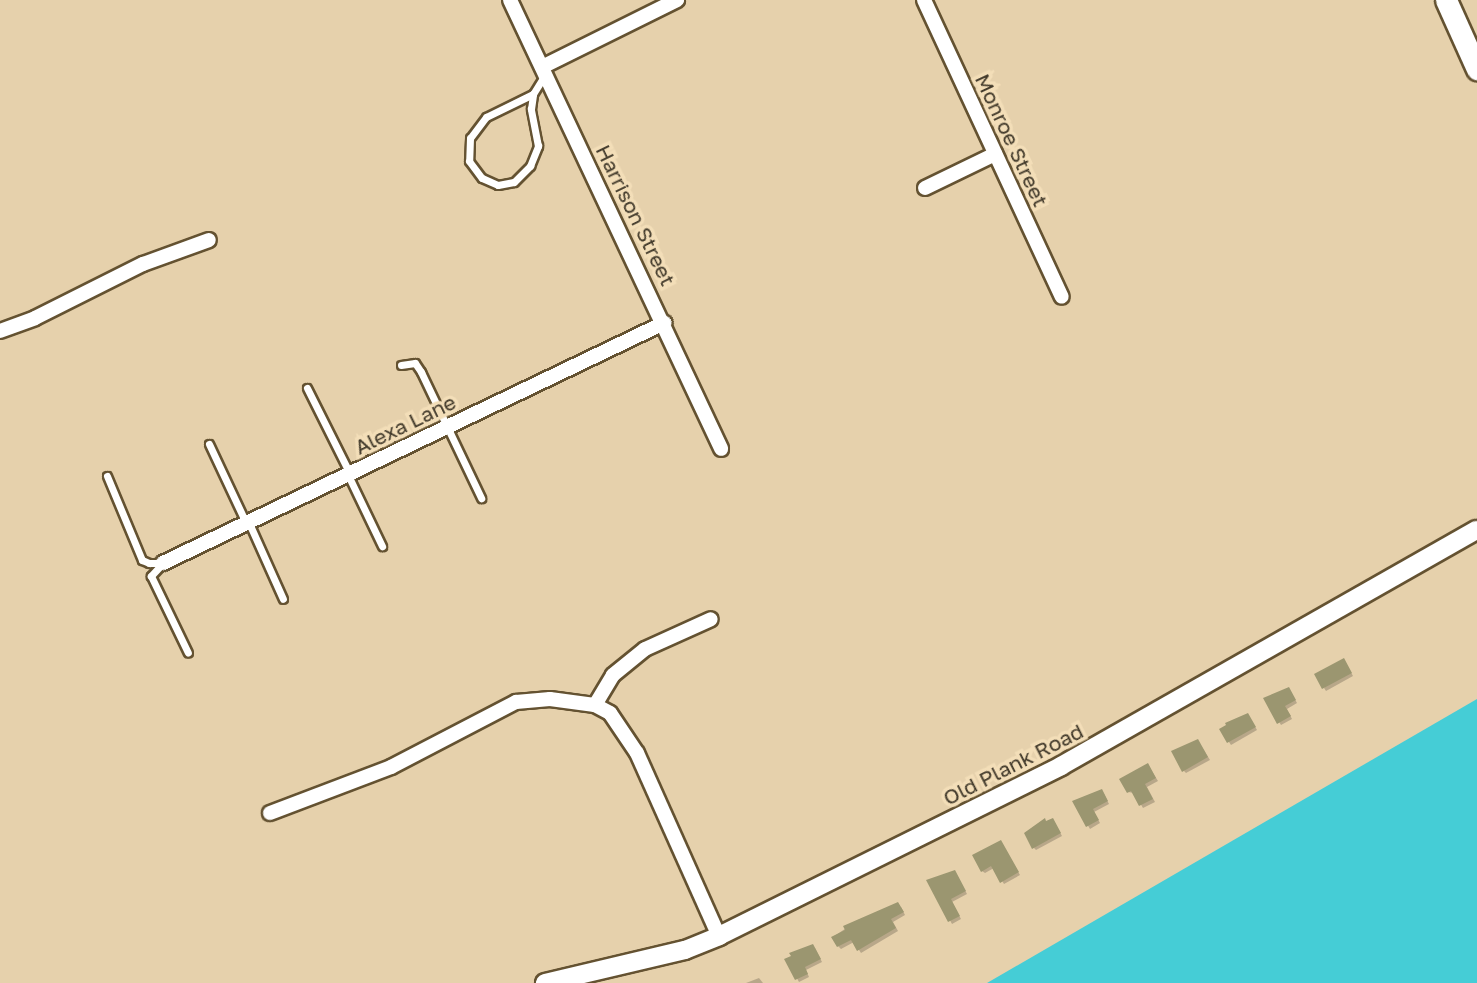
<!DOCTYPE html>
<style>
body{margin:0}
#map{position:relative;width:1477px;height:983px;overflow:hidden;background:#e6d1ac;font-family:"Golos Text",sans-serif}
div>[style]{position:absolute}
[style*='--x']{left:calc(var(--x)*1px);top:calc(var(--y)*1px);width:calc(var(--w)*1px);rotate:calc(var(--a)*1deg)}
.water>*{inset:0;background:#45cdd6}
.shadow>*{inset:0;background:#0003}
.building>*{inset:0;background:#9b9670}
.roads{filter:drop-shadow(2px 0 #645231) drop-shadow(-2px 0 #645231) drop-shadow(0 2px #645231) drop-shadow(0 -2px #645231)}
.service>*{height:7px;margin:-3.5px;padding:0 3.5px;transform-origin:3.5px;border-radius:3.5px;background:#fff}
.minor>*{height:14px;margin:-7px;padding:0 7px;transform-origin:7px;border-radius:7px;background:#fff}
.tertiary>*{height:18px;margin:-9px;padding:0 9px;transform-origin:9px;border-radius:9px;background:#fff}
.secondary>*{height:21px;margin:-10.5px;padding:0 10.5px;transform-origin:10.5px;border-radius:10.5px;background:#fff}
span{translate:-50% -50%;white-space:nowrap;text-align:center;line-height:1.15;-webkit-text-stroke:7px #f3deb8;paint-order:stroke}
.street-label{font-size:21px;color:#41392a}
</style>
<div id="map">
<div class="water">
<div style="clip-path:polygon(1477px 699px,1477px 983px,987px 983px)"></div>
</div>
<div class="shadow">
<div style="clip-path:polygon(1346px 663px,1353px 676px,1326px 691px,1324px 688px)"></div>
<div style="clip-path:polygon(1291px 692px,1297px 703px,1287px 709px,1292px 719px,1281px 725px,1265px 699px)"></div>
<div style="clip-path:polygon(1250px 718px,1257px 730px,1231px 745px,1221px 730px)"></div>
<div style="clip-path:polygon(1200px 744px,1210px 760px,1186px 773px,1184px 771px)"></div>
<div style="clip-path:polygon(1150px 768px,1158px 781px,1147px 787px,1155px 802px,1143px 808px,1134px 793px,1128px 792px)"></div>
<div style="clip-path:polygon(1104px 794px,1109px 804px,1094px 812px,1100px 823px,1090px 829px,1074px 802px)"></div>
<div style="clip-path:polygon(1047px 823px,1055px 823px,1062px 836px,1036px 850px,1034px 848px)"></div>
<div style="clip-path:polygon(1003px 845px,1020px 875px,1004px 884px,994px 868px,985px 873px,982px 871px)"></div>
<div style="clip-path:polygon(957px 875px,967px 894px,952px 902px,961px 919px,952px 924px,929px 881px)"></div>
<div style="clip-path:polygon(901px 907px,905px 915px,893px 922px,898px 931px,861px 953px,854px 942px,841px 949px,838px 946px,833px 937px,858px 920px)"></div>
<div style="clip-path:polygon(815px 948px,822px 962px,806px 970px,809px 977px,799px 982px,787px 960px)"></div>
<div style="clip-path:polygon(759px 978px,763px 983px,746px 983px)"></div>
</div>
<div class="building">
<div style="clip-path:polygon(1344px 658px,1352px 673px,1322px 689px,1314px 674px)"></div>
<div style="clip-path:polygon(1289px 687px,1296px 700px,1285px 706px,1291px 716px,1277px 724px,1263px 698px)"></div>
<div style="clip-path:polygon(1248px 713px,1256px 727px,1227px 743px,1219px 729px,1226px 725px,1225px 723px)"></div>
<div style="clip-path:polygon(1198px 739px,1208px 757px,1182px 772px,1171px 751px)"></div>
<div style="clip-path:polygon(1148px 763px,1156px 778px,1145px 784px,1153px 799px,1139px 806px,1131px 791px,1127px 793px,1119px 779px)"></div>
<div style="clip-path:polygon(1102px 789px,1108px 801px,1093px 809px,1099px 820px,1086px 827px,1072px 801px)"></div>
<div style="clip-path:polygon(1045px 818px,1046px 821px,1053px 818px,1061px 833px,1032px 849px,1024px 833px)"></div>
<div style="clip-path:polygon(1001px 840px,1019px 872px,1000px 883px,991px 866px,981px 872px,972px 855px)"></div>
<div style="clip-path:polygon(955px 870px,966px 891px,951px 899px,960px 916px,948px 922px,926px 880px)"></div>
<div style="clip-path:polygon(898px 902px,904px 912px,891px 919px,896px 928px,857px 951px,851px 940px,837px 947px,831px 937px,845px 930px,843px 926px)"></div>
<div style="clip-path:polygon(813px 944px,821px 959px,805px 967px,808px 974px,795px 980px,784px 959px,791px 956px,789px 953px)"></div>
</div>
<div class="roads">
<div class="service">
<div style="--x:533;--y:94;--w:52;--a:153.9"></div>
<div style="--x:486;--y:117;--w:26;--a:127"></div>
<div style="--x:470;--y:138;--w:23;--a:92"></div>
<div style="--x:469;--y:161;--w:21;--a:53"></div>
<div style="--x:482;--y:178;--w:17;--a:24"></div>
<div style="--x:498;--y:185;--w:16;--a:-11"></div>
<div style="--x:514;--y:182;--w:23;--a:-45"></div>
<div style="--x:530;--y:166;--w:22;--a:-68"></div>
<div style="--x:538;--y:146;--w:38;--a:-101"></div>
<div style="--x:531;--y:109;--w:15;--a:-82"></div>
<div style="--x:533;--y:94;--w:22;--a:-58"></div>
<div style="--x:401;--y:365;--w:14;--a:-8"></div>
<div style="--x:415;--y:363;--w:11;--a:56"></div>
<div style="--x:421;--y:372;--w:140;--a:64.5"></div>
<div style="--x:307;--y:388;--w:96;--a:63.4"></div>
<div style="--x:209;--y:444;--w:87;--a:64.9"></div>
<div style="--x:348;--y:475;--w:79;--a:64.4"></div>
<div style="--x:107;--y:476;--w:91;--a:67.4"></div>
<div style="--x:142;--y:560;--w:8;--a:23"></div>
<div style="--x:149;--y:563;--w:14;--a:0"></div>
<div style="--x:249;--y:523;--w:83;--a:65.9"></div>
<div style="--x:163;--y:563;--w:18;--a:133"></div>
<div style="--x:151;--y:576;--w:85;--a:64.3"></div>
</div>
<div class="minor">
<div style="--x:510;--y:0;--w:496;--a:64.8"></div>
<div style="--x:924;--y:0;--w:327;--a:65.1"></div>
<div style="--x:542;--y:67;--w:151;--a:-26.4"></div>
<div style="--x:925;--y:188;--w:78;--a:-25.9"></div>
<div style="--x:0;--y:331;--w:37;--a:-20"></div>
<div style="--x:35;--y:318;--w:121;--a:-26.6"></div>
<div style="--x:143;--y:264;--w:70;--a:-20"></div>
<div style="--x:163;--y:563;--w:556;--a:-25.6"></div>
<div style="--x:595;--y:705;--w:35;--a:-59"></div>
<div style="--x:613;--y:675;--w:41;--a:-39.1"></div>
<div style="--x:645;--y:649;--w:72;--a:-24.4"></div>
<div style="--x:270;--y:813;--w:129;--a:-20.8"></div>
<div style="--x:391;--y:767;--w:141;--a:-27.5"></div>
<div style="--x:516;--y:702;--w:34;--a:-5"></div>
<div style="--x:550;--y:699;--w:45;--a:7.6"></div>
<div style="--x:595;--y:705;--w:17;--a:28"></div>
<div style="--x:610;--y:713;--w:48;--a:56"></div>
<div style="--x:637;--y:753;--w:201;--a:65.9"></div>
</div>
<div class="tertiary">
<div style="--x:545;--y:983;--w:144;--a:-13.3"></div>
<div style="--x:685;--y:950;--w:37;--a:-22"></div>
<div style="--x:719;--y:936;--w:382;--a:-26.4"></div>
<div style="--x:1061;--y:766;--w:478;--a:-29.6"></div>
</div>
<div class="secondary">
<div style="--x:1446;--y:0;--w:76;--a:65.8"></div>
</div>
</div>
<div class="street-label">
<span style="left:1012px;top:140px;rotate:65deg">Monroe Street</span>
<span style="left:636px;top:215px;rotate:64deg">Harrison Street</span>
<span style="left:405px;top:424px;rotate:-26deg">Alexa Lane</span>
<span style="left:1013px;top:764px;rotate:-27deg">Old Plank Road</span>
</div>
</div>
